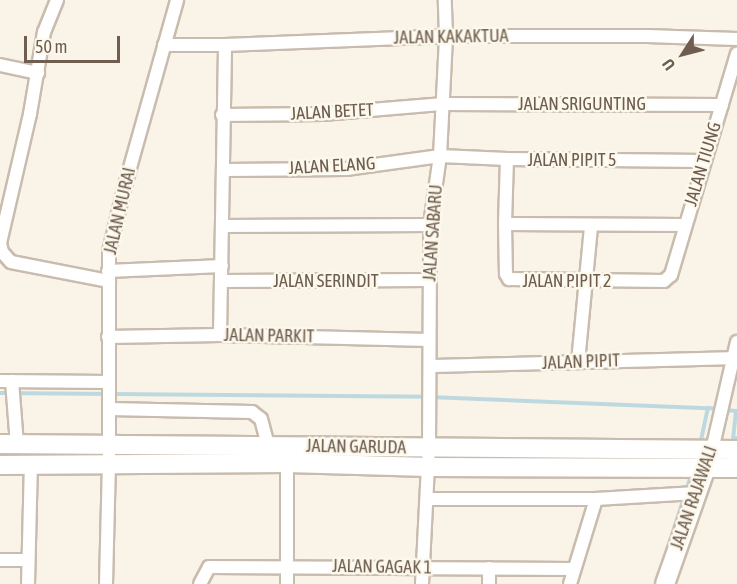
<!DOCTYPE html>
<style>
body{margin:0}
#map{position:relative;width:737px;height:584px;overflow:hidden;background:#f9f4e7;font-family:"Asap Condensed",sans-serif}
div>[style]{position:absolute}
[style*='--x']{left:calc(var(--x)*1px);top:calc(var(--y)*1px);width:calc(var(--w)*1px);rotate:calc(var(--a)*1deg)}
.stream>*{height:4px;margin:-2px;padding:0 2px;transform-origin:2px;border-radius:2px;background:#bed8e0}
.roads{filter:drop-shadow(2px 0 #c9bcae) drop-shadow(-2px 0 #c9bcae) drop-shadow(0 2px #c9bcae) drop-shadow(0 -2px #c9bcae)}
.minor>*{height:12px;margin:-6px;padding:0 6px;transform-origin:6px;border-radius:6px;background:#fff}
.secondary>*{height:18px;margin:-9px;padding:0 9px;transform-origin:9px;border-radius:9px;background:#fff}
span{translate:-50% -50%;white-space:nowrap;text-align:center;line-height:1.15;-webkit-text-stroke:5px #fcf8ec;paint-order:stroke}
.street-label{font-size:18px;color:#6f5d4f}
.north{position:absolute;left:653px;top:24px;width:60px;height:60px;-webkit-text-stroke:4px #fcf8ec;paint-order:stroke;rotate:234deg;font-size:16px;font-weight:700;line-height:24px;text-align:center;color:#6f5d4f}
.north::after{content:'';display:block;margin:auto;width:21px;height:27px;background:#6f5d4f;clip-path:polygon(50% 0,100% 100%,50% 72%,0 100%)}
.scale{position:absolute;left:24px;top:36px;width:96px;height:27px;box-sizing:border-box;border:3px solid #6f5d4f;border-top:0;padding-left:8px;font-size:18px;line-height:21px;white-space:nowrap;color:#6f5d4f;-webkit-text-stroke:4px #fcf8ec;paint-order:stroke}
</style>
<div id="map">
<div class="stream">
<div style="--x:0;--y:393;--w:429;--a:0.5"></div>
<div style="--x:429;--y:397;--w:279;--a:2.3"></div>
<div style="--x:708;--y:408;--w:28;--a:6"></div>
<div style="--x:736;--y:411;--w:27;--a:96"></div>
<div style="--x:733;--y:438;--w:4;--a:0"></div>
<div style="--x:700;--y:445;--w:38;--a:-78"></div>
<div style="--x:666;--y:554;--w:86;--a:-72.4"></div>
</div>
<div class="roads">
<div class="minor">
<div style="--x:57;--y:0;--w:35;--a:112"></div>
<div style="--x:44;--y:32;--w:83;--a:99.7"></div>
<div style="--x:30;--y:114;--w:132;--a:103.1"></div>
<div style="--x:0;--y:243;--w:9;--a:77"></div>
<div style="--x:2;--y:252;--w:13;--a:48"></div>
<div style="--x:11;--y:262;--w:100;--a:11"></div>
<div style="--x:164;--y:45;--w:61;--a:0"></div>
<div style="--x:225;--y:45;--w:221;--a:-2.3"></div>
<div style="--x:446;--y:36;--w:201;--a:0"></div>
<div style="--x:647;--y:36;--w:90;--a:1.9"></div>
<div style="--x:0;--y:65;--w:39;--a:12"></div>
<div style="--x:222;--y:115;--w:101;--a:-0.6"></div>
<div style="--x:323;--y:114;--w:118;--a:-4.8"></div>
<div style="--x:441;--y:104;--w:281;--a:0.2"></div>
<div style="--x:507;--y:159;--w:65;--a:91.8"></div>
<div style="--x:505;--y:224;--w:50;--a:88.9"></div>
<div style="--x:506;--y:274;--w:6;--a:59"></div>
<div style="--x:509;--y:279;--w:155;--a:0.7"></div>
<div style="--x:664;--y:281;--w:9;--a:-41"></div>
<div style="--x:671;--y:275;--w:231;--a:-73.4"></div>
<div style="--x:223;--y:170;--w:123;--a:-0.5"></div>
<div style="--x:346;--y:169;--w:95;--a:-7.9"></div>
<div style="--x:440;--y:156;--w:67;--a:2.6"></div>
<div style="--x:507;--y:159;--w:197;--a:0.6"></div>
<div style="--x:505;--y:224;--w:179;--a:0.3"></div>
<div style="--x:223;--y:226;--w:207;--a:-0.3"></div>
<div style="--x:108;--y:271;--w:114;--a:-2.5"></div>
<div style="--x:222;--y:281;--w:208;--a:-0.3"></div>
<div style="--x:220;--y:335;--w:290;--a:-89"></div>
<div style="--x:108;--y:337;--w:112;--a:-1"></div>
<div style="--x:220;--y:335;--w:209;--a:1.4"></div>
<div style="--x:578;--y:362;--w:137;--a:-84.5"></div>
<div style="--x:430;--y:366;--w:302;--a:-1.5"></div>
<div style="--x:0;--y:381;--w:108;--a:0.5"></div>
<div style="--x:12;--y:381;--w:64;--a:85.5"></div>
<div style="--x:109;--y:409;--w:143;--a:1.2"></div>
<div style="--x:252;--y:412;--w:11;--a:38"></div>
<div style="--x:261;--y:419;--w:27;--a:75"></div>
<div style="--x:712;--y:450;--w:111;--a:-77"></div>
<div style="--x:287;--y:463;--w:121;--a:90"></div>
<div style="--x:427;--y:499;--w:169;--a:0"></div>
<div style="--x:0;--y:560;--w:28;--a:0"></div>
<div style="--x:28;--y:584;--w:119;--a:-88.6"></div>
<div style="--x:106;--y:584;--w:120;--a:-88.6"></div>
<div style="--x:109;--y:464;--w:212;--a:-90"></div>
<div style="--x:109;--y:252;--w:65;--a:-76.6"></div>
<div style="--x:124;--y:189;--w:196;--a:-74.3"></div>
<div style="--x:200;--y:584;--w:19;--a:-62"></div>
<div style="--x:209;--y:567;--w:365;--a:0.3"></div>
<div style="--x:422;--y:584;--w:136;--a:-87.1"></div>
<div style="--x:429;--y:448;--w:223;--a:-89.7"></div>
<div style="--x:430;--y:225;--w:70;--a:-81.8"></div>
<div style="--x:440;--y:156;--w:120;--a:-87.1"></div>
<div style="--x:446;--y:36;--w:36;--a:-92"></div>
<div style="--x:489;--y:584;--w:16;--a:-90"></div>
<div style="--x:570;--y:584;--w:89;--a:-73"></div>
<div style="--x:596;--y:499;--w:100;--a:-3.4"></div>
</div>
<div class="secondary">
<div style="--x:0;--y:444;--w:737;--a:0.47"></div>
<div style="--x:0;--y:465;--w:287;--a:-0.4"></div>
<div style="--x:287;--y:463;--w:141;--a:1.6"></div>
<div style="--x:428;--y:467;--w:309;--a:0.2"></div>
<div style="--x:665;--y:584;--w:133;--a:-70.6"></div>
</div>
</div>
<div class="street-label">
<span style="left:451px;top:37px;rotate:-1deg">JALAN KAKAKTUA</span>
<span style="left:582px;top:104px">JALAN SRIGUNTING</span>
<span style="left:332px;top:112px;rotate:-3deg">JALAN BETET</span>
<span style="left:572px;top:160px">JALAN PIPIT 5</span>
<span style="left:703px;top:164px;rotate:-73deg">JALAN TIUNG</span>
<span style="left:332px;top:166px;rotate:-3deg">JALAN ELANG</span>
<span style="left:120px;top:211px;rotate:-77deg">JALAN MURAI</span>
<span style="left:433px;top:233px;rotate:-86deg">JALAN SABARU</span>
<span style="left:326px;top:281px">JALAN SERINDIT</span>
<span style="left:567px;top:281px">JALAN PIPIT 2</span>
<span style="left:269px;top:336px;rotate:1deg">JALAN PARKIT</span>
<span style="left:581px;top:362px;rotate:-2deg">JALAN PIPIT</span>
<span style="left:356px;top:447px;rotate:1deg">JALAN GARUDA</span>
<span style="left:694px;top:498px;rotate:-71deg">JALAN RAJAWALI</span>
<span style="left:382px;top:567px;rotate:1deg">JALAN GAGAK 1</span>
</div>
<div class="north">U</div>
<div class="scale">50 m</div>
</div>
